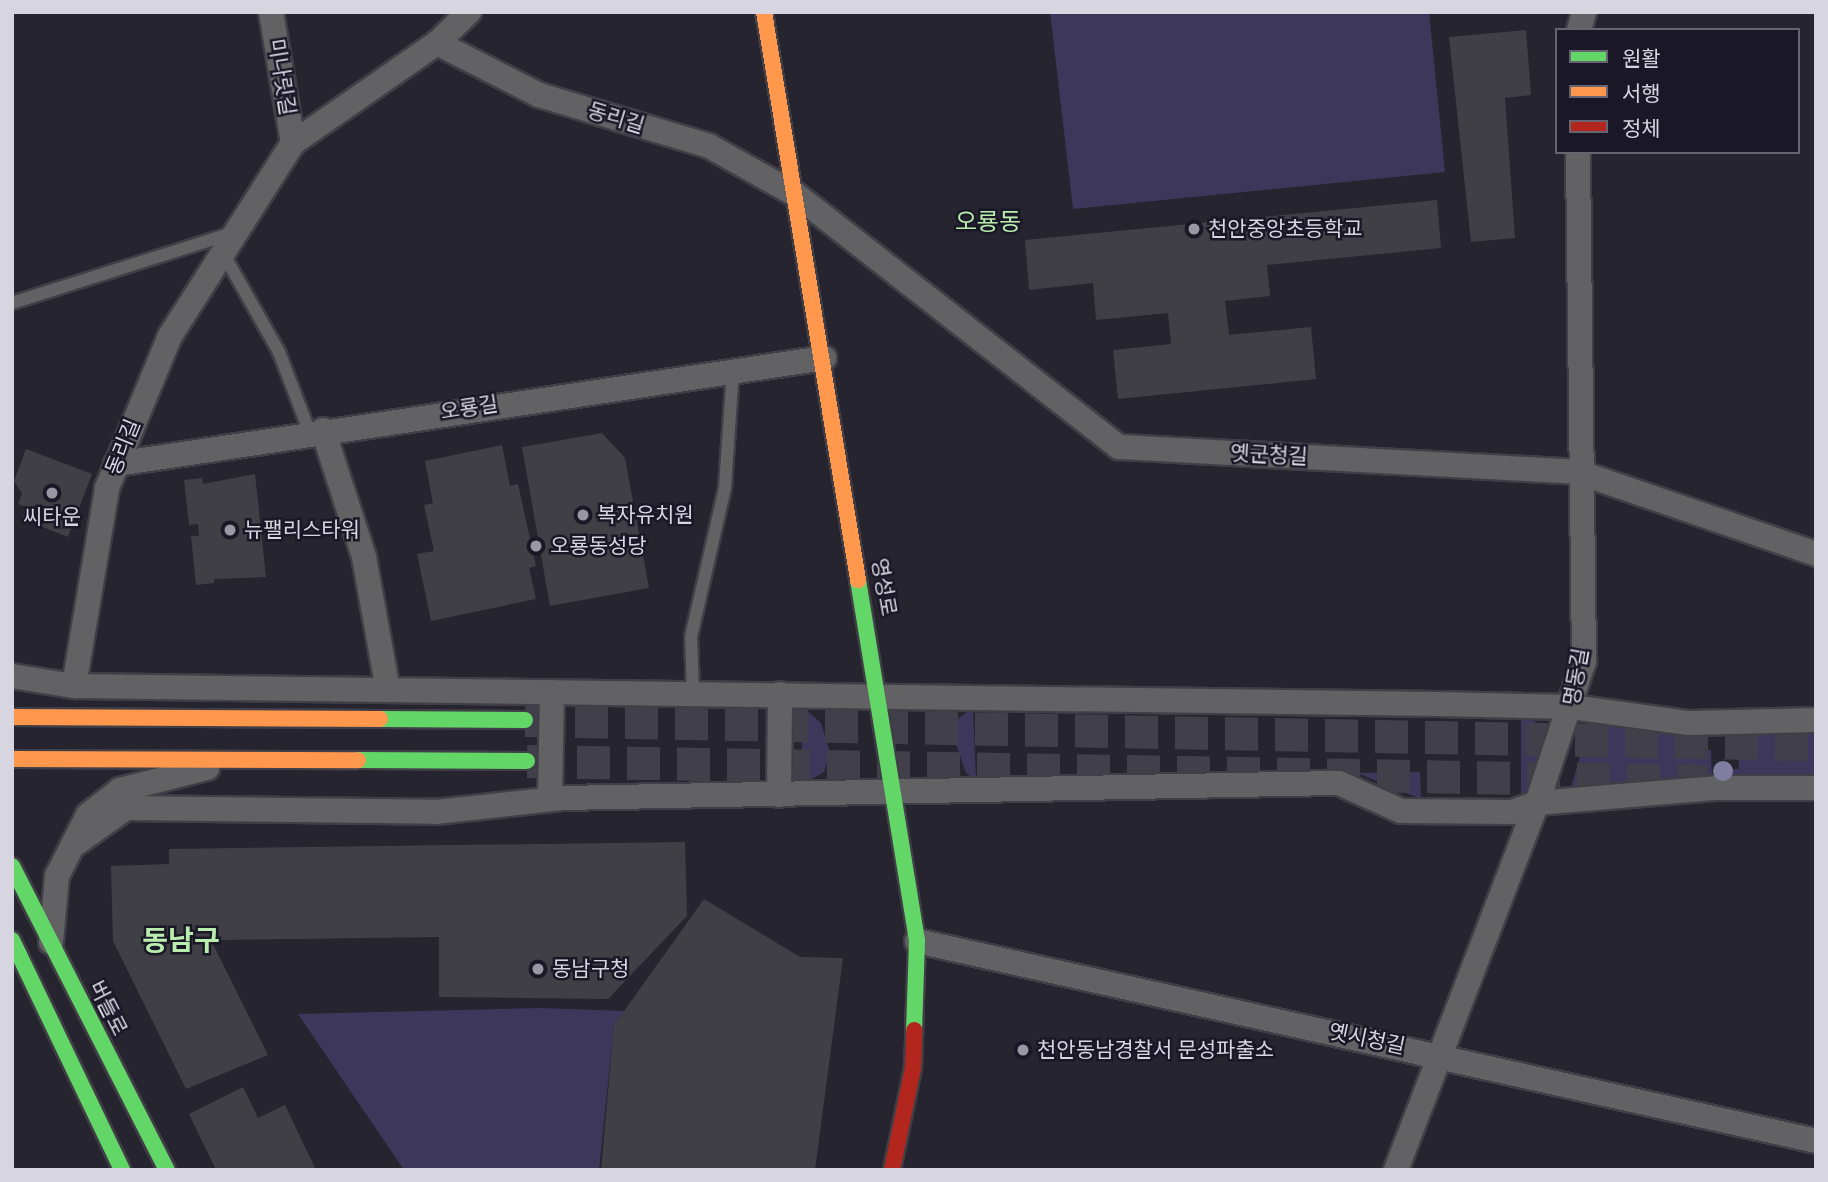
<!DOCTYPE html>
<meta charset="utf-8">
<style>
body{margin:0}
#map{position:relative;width:1828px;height:1182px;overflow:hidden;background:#26242e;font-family:Roboto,"Noto Sans KR",sans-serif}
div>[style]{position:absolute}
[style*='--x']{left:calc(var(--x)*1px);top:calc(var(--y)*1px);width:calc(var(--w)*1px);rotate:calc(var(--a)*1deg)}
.green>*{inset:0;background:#3c375b}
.building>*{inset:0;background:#403f46}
.secondary-tunnel>*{height:33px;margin-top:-16.5px;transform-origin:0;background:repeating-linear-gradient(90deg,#413f49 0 33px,transparent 0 50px)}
.roads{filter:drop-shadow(2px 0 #403e46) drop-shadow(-2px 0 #403e46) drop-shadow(0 2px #403e46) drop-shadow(0 -2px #403e46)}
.lane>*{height:12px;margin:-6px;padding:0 6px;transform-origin:6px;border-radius:6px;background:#626265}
.street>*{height:24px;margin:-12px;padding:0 12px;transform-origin:12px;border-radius:12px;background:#626265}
.fast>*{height:16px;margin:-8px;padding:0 8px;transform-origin:8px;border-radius:8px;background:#63d668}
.slow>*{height:16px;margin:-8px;padding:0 8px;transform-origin:8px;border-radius:8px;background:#ff974d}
.jam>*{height:16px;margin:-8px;padding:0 8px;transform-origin:8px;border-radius:8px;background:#b3261e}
.trees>*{width:20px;height:20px;margin:-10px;border-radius:50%;background:#817da1}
.dots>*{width:19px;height:19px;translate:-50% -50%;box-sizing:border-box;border:4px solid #1a1827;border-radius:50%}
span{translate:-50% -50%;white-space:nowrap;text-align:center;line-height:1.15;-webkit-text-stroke:5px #1a1827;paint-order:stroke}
.street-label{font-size:21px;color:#d7d6e0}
.poi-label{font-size:21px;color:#d7d6e0}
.left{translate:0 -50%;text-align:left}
.quarter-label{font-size:24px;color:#b8edae}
.district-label{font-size:28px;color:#b8edae;font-weight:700}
.frame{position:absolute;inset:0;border:14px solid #d7d6e0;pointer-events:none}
.legend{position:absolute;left:1555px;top:28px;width:245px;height:126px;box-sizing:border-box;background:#1a1827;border:2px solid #666471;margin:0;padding:9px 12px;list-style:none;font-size:21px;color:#d7d6e0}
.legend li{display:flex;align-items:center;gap:14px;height:35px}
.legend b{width:35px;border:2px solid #666471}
</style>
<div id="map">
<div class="green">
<div style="clip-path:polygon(1050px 12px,1429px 12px,1445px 172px,1073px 209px)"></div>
<div style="clip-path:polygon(802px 706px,821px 723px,830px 752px,824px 772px,802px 785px)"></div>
<div style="clip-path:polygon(973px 707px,976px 780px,966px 773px,954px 738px,957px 720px)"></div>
<div style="clip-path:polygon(1521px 718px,1534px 720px,1544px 732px,1547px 752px,1533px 791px,1521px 797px)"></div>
<div style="clip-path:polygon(1599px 722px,1696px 729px,1697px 751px,1711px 750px,1712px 779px,1571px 788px,1589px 725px)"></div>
<div style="clip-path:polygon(1816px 726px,1816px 774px,1732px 778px,1732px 769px,1739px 769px,1737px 728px)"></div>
<div style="clip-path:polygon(1420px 772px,1421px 799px,1357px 773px)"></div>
<div style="clip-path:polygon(541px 1008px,624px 1011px,614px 1025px,599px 1170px,404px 1170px,298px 1014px)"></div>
</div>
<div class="building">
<div style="clip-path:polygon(1526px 30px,1531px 95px,1505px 98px,1515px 238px,1471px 242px,1449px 37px)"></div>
<div style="clip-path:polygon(1437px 200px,1441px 248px,1267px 265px,1270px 296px,1225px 301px,1229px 335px,1311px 327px,1316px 379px,1118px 399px,1113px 350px,1171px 344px,1168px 313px,1096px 320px,1093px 283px,1029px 290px,1025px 240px)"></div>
<div style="clip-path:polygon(602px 433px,625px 458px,649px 588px,550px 606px,522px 447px)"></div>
<div style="clip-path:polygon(502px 445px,510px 486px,518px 484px,536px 566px,529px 568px,536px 599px,431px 621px,417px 554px,434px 551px,424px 505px,433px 503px,425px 461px)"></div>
<div style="clip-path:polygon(26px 449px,92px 474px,68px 537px,22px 519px,26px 507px,18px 504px,22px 494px,14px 481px)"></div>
<div style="clip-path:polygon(255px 474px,266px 577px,214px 579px,214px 583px,196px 585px,191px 536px,199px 536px,198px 524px,189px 525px,184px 480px,202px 478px,203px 484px)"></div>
<div style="clip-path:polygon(685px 842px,687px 916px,608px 999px,439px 997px,439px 937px,211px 940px,268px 1055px,186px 1089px,113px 941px,111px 866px,169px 864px,169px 849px)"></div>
<div style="clip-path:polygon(704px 899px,800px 957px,843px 958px,815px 1170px,601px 1170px,614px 1025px)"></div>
<div style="clip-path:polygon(243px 1087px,258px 1118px,285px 1105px,316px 1170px,216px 1170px,189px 1114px)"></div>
</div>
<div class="secondary-tunnel">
<div style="--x:525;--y:720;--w:1291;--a:1.07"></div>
<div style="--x:527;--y:761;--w:1180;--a:0.97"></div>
</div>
<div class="roads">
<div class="lane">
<div style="--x:223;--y:253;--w:114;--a:60.5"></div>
<div style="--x:279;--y:352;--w:87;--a:69.1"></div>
<div style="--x:12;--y:303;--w:232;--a:-17.6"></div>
<div style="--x:693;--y:693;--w:56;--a:-92"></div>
<div style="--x:691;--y:637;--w:154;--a:-77.2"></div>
<div style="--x:725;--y:487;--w:118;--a:-86.1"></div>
</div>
<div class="street">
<div style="--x:271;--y:12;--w:133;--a:80.5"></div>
<div style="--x:1579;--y:30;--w:19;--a:-74"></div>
<div style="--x:437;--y:43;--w:114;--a:27"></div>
<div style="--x:539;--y:95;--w:177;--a:16.7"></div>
<div style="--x:709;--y:146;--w:98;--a:29.2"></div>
<div style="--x:795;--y:194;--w:411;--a:38"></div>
<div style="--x:1119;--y:447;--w:460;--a:3.1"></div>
<div style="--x:1578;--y:472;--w:252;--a:19"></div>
<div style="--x:323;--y:430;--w:133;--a:72.1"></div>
<div style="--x:364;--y:557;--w:135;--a:79.8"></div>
<div style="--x:116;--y:464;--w:716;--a:-8.51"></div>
<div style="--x:12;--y:676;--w:63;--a:9.2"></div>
<div style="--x:74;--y:686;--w:1363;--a:0.76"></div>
<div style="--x:1437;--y:704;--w:135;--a:1.3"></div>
<div style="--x:1572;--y:707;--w:118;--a:7.8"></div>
<div style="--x:1689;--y:723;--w:127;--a:-1.4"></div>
<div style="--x:74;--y:686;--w:201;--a:-80.5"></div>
<div style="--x:107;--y:488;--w:165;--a:-67.5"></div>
<div style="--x:170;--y:336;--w:229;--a:-57.5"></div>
<div style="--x:293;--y:143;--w:175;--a:-34.8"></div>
<div style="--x:437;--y:43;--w:45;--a:-44.1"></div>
<div style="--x:779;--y:795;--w:101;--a:-89.4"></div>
<div style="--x:550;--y:798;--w:106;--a:-88.9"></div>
<div style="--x:74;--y:845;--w:64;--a:-35.4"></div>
<div style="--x:126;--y:808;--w:310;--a:0.7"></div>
<div style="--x:436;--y:812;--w:127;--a:-6.3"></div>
<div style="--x:562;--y:798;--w:777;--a:-1.11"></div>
<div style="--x:1339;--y:783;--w:68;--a:24.3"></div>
<div style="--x:1401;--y:811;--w:111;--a:0.5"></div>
<div style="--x:1512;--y:812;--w:27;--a:-20"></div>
<div style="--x:1537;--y:803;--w:181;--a:-4.8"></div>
<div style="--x:1717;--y:788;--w:99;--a:0"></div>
<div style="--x:917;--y:941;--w:921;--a:12.54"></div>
<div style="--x:51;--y:942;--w:66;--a:-84.8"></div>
<div style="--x:57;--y:876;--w:68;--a:-63.1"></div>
<div style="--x:88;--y:815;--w:41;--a:-38"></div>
<div style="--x:120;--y:790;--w:90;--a:-14.2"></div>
<div style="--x:1396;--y:1170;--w:393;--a:-69"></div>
<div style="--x:1537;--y:803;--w:150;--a:-71.7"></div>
<div style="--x:1584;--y:661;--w:509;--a:-90.68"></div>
</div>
<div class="fast">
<div style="--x:858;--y:580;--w:366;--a:80.7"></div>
<div style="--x:917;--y:941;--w:89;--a:91.9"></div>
<div style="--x:380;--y:719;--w:145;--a:0.4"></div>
<div style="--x:358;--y:760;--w:169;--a:0.3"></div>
<div style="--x:12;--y:866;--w:341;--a:63"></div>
<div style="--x:12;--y:940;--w:255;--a:64.4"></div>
</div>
<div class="slow">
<div style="--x:764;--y:12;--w:576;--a:80.6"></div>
<div style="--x:12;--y:717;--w:368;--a:0.3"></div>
<div style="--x:12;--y:759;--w:346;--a:0.2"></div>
</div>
<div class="jam">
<div style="--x:892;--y:1170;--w:104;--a:-78.4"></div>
<div style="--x:913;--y:1068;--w:38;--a:-88"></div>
</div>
</div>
<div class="trees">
<div style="left:1723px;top:771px"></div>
</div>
<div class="dots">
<div style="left:1194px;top:229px;background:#9998a2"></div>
<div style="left:52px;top:493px;background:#9998a2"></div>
<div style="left:583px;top:515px;background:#9998a2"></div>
<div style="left:230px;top:530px;background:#9998a2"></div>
<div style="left:536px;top:546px;background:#9998a2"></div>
<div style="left:538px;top:969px;background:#9998a2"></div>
<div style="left:1023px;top:1050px;background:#9998a2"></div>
</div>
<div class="street-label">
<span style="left:282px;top:77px;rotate:81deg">미나릿길</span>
<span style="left:616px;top:118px;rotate:17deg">동리길</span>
<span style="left:469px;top:408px;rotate:-9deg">오룡길</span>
<span style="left:123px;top:447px;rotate:-68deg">동리길</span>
<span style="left:1269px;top:455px;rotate:3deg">옛군청길</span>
<span style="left:884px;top:587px;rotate:80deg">영성로</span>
<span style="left:1576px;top:677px;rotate:-80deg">명동길</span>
<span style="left:108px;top:1008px;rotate:63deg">버들로</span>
<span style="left:1367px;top:1039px;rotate:12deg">옛시청길</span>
</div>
<div class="poi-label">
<span class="left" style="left:1208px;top:229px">천안중앙초등학교</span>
<span class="left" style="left:597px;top:515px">복자유치원</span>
<span style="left:52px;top:517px">씨타운</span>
<span class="left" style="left:244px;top:530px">뉴팰리스타워</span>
<span class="left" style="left:550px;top:546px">오룡동성당</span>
<span class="left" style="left:552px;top:969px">동남구청</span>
<span class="left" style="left:1037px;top:1050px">천안동남경찰서 문성파출소</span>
</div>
<div class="quarter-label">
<span style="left:988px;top:223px">오룡동</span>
</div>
<div class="district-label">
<span style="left:181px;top:941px">동남구</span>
</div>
<div class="frame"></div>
<ul class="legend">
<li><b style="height:9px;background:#63d668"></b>원활</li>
<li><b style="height:9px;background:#ff974d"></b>서행</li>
<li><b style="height:9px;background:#b3261e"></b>정체</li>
</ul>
</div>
